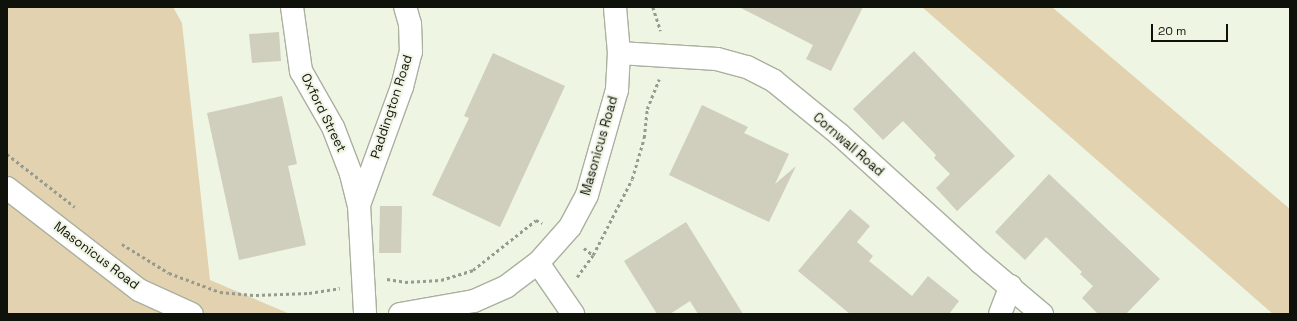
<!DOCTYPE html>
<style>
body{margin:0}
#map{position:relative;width:1297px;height:321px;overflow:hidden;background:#eff5e3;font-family:"Space Grotesk",sans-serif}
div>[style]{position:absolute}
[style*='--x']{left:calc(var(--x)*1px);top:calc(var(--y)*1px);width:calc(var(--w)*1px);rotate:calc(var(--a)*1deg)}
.green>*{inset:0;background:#e3d2b0}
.building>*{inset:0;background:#d0cebc}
.path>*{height:2.5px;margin-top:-1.25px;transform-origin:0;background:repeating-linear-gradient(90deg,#969b8e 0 3px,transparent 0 6px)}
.roads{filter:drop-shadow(1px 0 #aab09f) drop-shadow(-1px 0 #aab09f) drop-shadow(0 1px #aab09f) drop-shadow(0 -1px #aab09f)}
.minor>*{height:22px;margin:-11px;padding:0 11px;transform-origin:11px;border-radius:11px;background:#fff}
span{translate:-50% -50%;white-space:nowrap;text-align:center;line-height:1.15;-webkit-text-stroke:4px #eff5e3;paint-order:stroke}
.street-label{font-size:13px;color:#0f110b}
.frame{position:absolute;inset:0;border:8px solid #0f110b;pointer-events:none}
.scale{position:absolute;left:1151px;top:24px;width:77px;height:18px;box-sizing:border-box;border:2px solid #0f110b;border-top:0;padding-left:5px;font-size:12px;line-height:14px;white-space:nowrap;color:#0f110b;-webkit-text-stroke:3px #eff5e3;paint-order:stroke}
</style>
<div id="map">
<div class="green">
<div style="clip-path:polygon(7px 7px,173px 7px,182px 23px,210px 280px,290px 314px,7px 314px)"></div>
<div style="clip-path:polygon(922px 7px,1052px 7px,1290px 209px,1290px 314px,1273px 314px)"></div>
</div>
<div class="building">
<div style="clip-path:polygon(739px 7px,863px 7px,831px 71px,806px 59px,813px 45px)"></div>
<div style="clip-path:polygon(279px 32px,281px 61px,252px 63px,249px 34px)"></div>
<div style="clip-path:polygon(914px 51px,1015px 156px,957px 211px,936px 188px,950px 174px,934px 158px,936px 155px,903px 121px,883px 140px,853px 109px)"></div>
<div style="clip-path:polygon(493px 53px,565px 86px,500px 227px,432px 195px,469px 118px,464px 116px)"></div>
<div style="clip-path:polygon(282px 96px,297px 164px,288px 166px,306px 245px,239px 260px,207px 113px)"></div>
<div style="clip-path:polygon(702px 105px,748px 127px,744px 133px,789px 154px,775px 184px,796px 166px,769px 222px,669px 175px)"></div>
<div style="clip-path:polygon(1049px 174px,1160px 279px,1126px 314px,1098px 314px,1082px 298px,1093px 286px,1080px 274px,1082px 272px,1046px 237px,1025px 260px,995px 232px)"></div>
<div style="clip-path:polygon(380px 206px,402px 206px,401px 253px,379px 253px)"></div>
<div style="clip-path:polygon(850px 209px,870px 226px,857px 242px,873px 256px,869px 261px,912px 296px,928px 276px,959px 301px,949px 314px,850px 314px,798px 271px)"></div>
<div style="clip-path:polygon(686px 222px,743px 314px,698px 314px,690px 301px,670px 314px,657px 314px,624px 261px)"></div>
</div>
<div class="path">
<div style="--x:653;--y:7;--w:25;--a:72"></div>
<div style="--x:7;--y:154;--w:86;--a:37.9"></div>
<div style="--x:122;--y:244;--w:55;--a:31.7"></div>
<div style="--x:169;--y:273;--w:54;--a:20.4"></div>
<div style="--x:220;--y:292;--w:36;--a:5"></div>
<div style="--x:256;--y:295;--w:53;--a:-2.2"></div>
<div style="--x:309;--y:293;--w:31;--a:-9"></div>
<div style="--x:584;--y:248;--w:11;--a:38"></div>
<div style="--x:593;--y:255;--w:85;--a:-62.8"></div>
<div style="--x:632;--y:179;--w:43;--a:-73.7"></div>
<div style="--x:644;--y:138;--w:29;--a:-84"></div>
<div style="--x:647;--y:109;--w:32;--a:-68"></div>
<div style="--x:577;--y:277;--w:27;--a:-54"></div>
<div style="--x:387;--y:279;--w:18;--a:9"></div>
<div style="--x:405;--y:282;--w:36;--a:-3"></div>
<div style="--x:441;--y:280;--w:34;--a:-17"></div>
<div style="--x:473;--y:270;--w:80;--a:-38.4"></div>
<div style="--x:536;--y:220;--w:7;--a:27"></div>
</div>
<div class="roads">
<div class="minor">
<div style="--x:292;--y:7;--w:65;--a:82"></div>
<div style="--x:301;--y:71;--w:64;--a:60.3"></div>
<div style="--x:333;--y:127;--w:50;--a:69"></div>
<div style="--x:351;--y:174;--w:32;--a:76"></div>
<div style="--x:359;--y:205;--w:109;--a:86.8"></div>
<div style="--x:619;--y:53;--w:98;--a:3.5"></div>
<div style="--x:717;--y:59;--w:31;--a:15"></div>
<div style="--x:747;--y:67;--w:30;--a:27"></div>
<div style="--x:774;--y:81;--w:85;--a:39.3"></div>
<div style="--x:840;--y:135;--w:189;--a:42.2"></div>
<div style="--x:980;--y:262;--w:81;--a:40"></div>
<div style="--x:7;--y:188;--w:167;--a:37.7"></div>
<div style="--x:139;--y:290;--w:58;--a:24.4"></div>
<div style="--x:359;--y:205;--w:126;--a:-70"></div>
<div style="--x:402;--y:87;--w:36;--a:-76"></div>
<div style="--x:411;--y:52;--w:28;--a:-92"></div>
<div style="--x:410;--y:24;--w:18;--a:-106"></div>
<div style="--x:538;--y:263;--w:62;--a:55.5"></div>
<div style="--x:400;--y:314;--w:75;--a:-10"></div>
<div style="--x:474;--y:301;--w:36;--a:-24"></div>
<div style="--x:507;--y:286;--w:39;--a:-37"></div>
<div style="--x:538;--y:263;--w:48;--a:-48.4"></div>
<div style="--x:570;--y:227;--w:36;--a:-62"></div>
<div style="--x:587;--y:195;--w:109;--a:-74.1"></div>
<div style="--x:617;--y:90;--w:37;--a:-87"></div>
<div style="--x:619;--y:53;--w:46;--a:-95"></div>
<div style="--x:1000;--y:314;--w:30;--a:-69"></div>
</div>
</div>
<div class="street-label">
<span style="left:392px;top:107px;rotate:-72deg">Paddington Road</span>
<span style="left:323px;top:113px;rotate:64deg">Oxford Street</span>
<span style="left:848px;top:145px;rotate:41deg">Cornwall Road</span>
<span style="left:600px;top:146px;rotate:-74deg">Masonicus Road</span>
<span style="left:96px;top:256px;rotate:37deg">Masonicus Road</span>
</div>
<div class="frame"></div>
<div class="scale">20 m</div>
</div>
